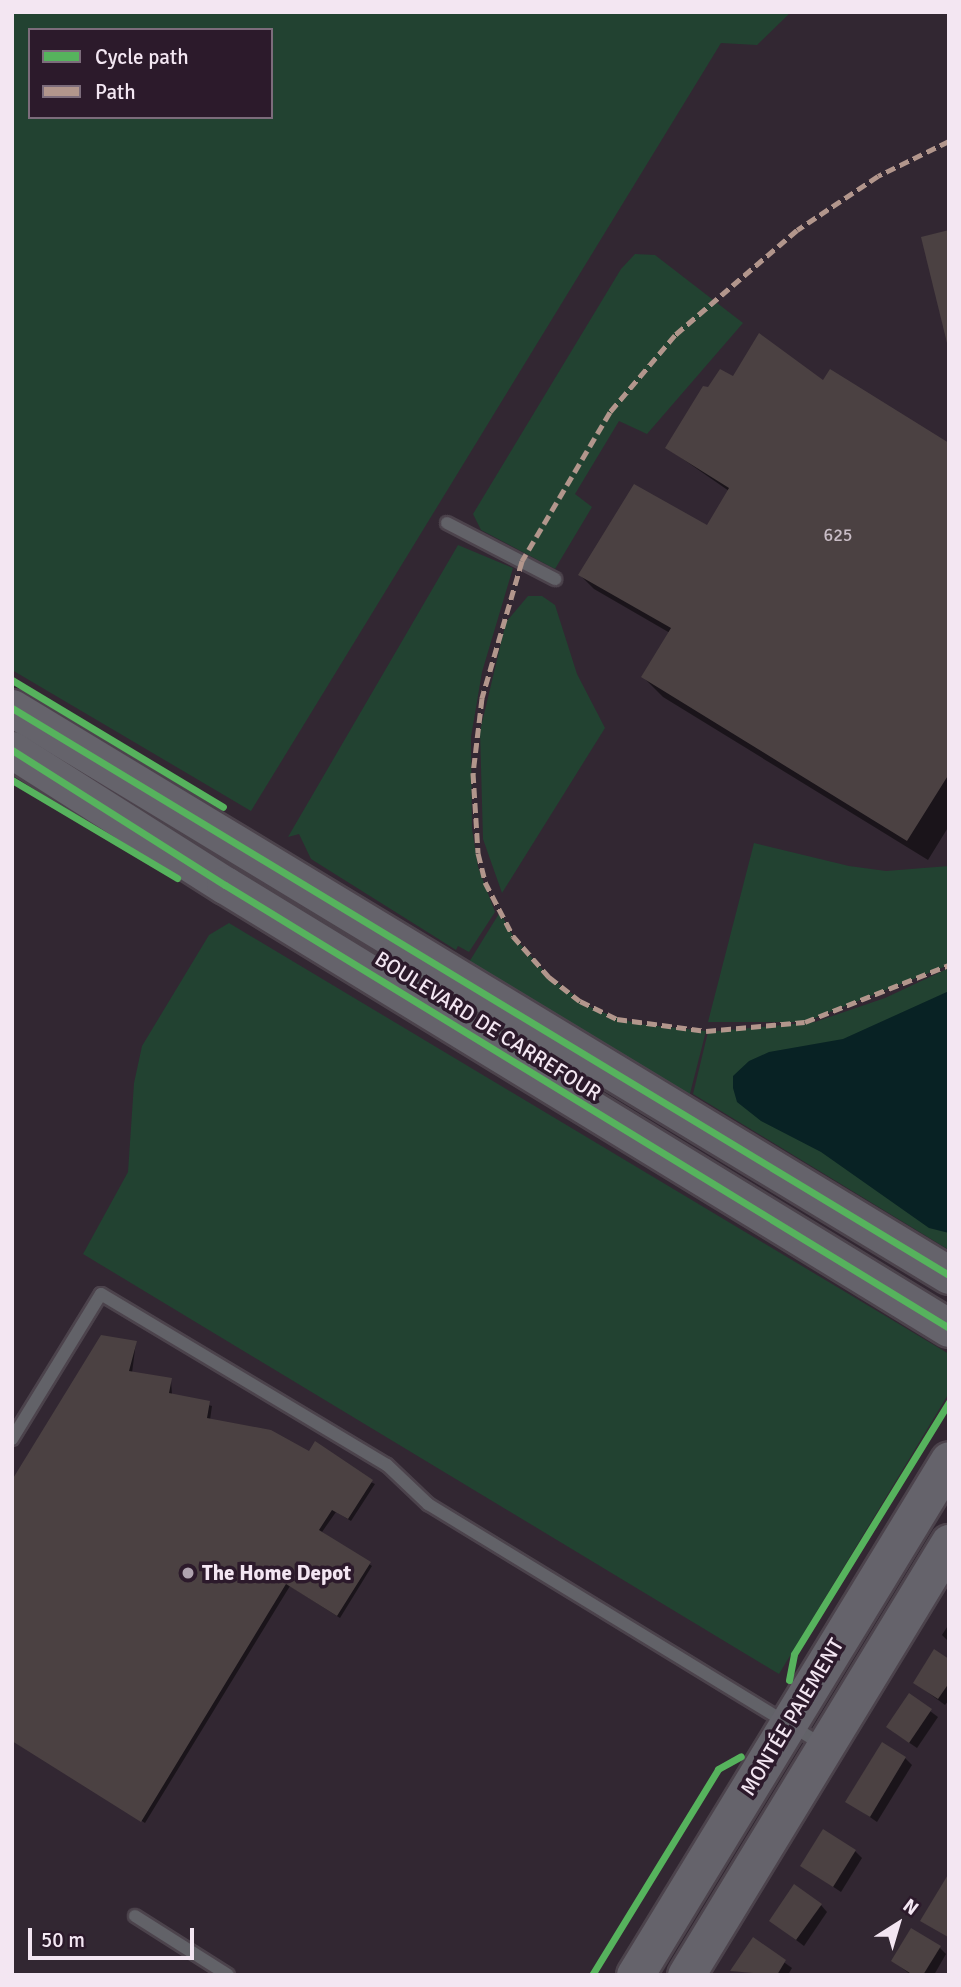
<!DOCTYPE html>
<meta charset="utf-8">
<style>
body{margin:0}
#map{position:relative;width:961px;height:1987px;overflow:hidden;background:#322732;font-family:Signika,sans-serif}
div>[style]{position:absolute}
[style*='--x']{left:calc(var(--x)*1px);top:calc(var(--y)*1px);width:calc(var(--w)*1px);rotate:calc(var(--a)*1deg)}
.green>*{inset:0;background:#224231}
.water>*{inset:0;background:#082224}
.shadow>*{inset:0;background:#0007}
.building>*{inset:0;background:#4b4142}
.roads{filter:drop-shadow(2px 0 #4c434c) drop-shadow(-2px 0 #4c434c) drop-shadow(0 2px #4c434c) drop-shadow(0 -2px #4c434c)}
.lane>*{height:12px;margin:-6px;padding:0 6px;transform-origin:6px;border-radius:6px;background:#626268}
.secondary>*{height:37px;margin:-18.5px;padding:0 18.5px;transform-origin:18.5px;border-radius:18.5px;background:#65636b}
.quiet>*{height:5px;margin-top:-2.5px;transform-origin:0;background:repeating-linear-gradient(90deg,#b2968c 0 10px,transparent 0 15px)}
.cycleway>*{height:7px;margin:-3.5px;padding:0 3.5px;transform-origin:3.5px;border-radius:3.5px;background:#56b35d}
.dots>*{width:19px;height:19px;translate:-50% -50%;box-sizing:border-box;border:4px solid #2c1a2b;border-radius:50%}
span{translate:-50% -50%;white-space:nowrap;text-align:center;line-height:1.15;-webkit-text-stroke:7px #2c1a2b;paint-order:stroke}
.number-label{font-size:18px;color:#c9bdc6}
.number-label span{-webkit-text-stroke-width:0}
.street-label{font-size:21px;color:#f3e6f2}
.poi-label{font-size:21px;color:#f3e6f2;font-weight:700}
.left{translate:0 -50%;text-align:left}
.frame{position:absolute;inset:0;border:14px solid #f3e6f2;pointer-events:none}
.legend{position:absolute;left:28px;top:28px;width:245px;height:91px;box-sizing:border-box;background:#2c1a2b;border:2px solid #7c6c7b;margin:0;padding:9px 12px;list-style:none;font-size:21px;color:#f3e6f2}
.legend li{display:flex;align-items:center;gap:14px;height:35px}
.legend b{width:35px;border:2px solid #7c6c7b}
.north{position:absolute;left:863px;top:1889px;width:70px;height:70px;-webkit-text-stroke:5px #2c1a2b;paint-order:stroke;rotate:37deg;font-size:19px;font-weight:700;line-height:28px;text-align:center;color:#f3e6f2}
.north::after{content:'';display:block;margin:auto;width:24px;height:32px;background:#f3e6f2;clip-path:polygon(50% 0,100% 100%,50% 72%,0 100%)}
.scale{position:absolute;left:28px;top:1928px;width:166px;height:32px;box-sizing:border-box;border:4px solid #f3e6f2;border-top:0;padding-left:9px;font-size:21px;line-height:24px;white-space:nowrap;color:#f3e6f2;-webkit-text-stroke:5px #2c1a2b;paint-order:stroke}
</style>
<div id="map">
<div class="green">
<div style="clip-path:polygon(evenodd,12px 12px,791px 12px,757px 45px,721px 43px,251px 811px,12px 670px,12px 12px,30px 30px,271px 30px,271px 117px,30px 117px,30px 30px)"></div>
<div style="clip-path:polygon(635px 254px,655px 255px,743px 323px,647px 434px,619px 421px,575px 494px,592px 507px,555px 569px,481px 530px,473px 514px,621px 269px)"></div>
<div style="clip-path:polygon(458px 545px,513px 568px,482px 672px,471px 737px,472px 829px,478px 867px,495px 912px,469px 952px,458px 946px,456px 950px,311px 859px,299px 834px,288px 837px)"></div>
<div style="clip-path:polygon(528px 596px,542px 596px,555px 605px,577px 674px,605px 728px,502px 893px,483px 839px,480px 731px,506px 622px)"></div>
<div style="clip-path:polygon(754px 843px,849px 866px,886px 871px,949px 866px,949px 965px,805px 1022px,708px 1022px)"></div>
<div style="clip-path:polygon(500px 912px,513px 936px,549px 977px,595px 1010px,638px 1024px,706px 1031px,684px 1117px,458px 980px)"></div>
<div style="clip-path:polygon(229px 923px,949px 1354px,949px 1393px,779px 1674px,83px 1254px,128px 1172px,134px 1083px,142px 1046px,209px 935px)"></div>
<div style="clip-path:polygon(949px 968px,949px 1250px,693px 1094px,708px 1032px,815px 1022px,885px 998px)"></div>
</div>
<div class="water">
<div style="clip-path:polygon(949px 991px,949px 1233px,929px 1228px,821px 1152px,761px 1121px,737px 1102px,733px 1088px,733px 1076px,749px 1061px,769px 1052px,843px 1039px)"></div>
</div>
<div class="shadow">
<div style="clip-path:polygon(734px 379px,822px 381px,949px 445px,949px 826px,928px 860px,663px 697px,643px 677px,670px 633px,594px 589px,580px 575px,708px 527px,729px 491px,667px 448px,709px 389px)"></div>
<div style="clip-path:polygon(136px 1342px,132px 1373px,171px 1380px,172px 1395px,212px 1406px,210px 1420px,310px 1454px,375px 1484px,351px 1521px,336px 1512px,322px 1532px,372px 1566px,340px 1618px,290px 1586px,145px 1823px,12px 1740px)"></div>
<div style="clip-path:polygon(949px 1624px,949px 1642px,942px 1635px)"></div>
<div style="clip-path:polygon(949px 1661px,949px 1700px,945px 1705px,915px 1683px)"></div>
<div style="clip-path:polygon(910px 1696px,938px 1717px,917px 1748px,895px 1733px)"></div>
<div style="clip-path:polygon(905px 1758px,912px 1765px,877px 1822px,847px 1801px)"></div>
<div style="clip-path:polygon(855px 1851px,862px 1858px,841px 1892px,802px 1866px)"></div>
<div style="clip-path:polygon(821px 1905px,827px 1912px,804px 1946px,771px 1921px)"></div>
<div style="clip-path:polygon(753px 1940px,792px 1968px,788px 1975px,732px 1971px)"></div>
<div style="clip-path:polygon(939px 1947px,946px 1954px,934px 1975px,911px 1975px,893px 1961px)"></div>
</div>
<div class="building">
<div style="clip-path:polygon(949px 230px,949px 346px,948px 347px,921px 237px)"></div>
<div style="clip-path:polygon(759px 333px,823px 380px,830px 369px,949px 443px,949px 774px,907px 841px,641px 677px,671px 628px,578px 575px,634px 484px,707px 525px,729px 488px,665px 448px,703px 386px,708px 387px,720px 369px,733px 376px)"></div>
<div style="clip-path:polygon(101px 1335px,137px 1341px,129px 1371px,172px 1378px,169px 1393px,210px 1401px,207px 1418px,271px 1430px,309px 1451px,315px 1441px,373px 1480px,348px 1519px,332px 1510px,319px 1530px,371px 1562px,337px 1616px,286px 1584px,141px 1822px,12px 1741px,12px 1480px)"></div>
<div style="clip-path:polygon(934px 1649px,949px 1659px,949px 1683px,938px 1699px,913px 1683px)"></div>
<div style="clip-path:polygon(909px 1693px,932px 1709px,909px 1743px,886px 1727px)"></div>
<div style="clip-path:polygon(882px 1742px,906px 1757px,870px 1817px,845px 1802px)"></div>
<div style="clip-path:polygon(823px 1829px,856px 1850px,833px 1887px,800px 1866px)"></div>
<div style="clip-path:polygon(949px 1873px,949px 1935px,948px 1937px,920px 1921px)"></div>
<div style="clip-path:polygon(794px 1884px,822px 1904px,796px 1940px,769px 1921px)"></div>
<div style="clip-path:polygon(911px 1928px,941px 1946px,923px 1975px,913px 1975px,891px 1961px)"></div>
<div style="clip-path:polygon(753px 1937px,786px 1960px,777px 1975px,730px 1971px)"></div>
</div>
<div class="roads">
<div class="lane">
<div style="--x:447;--y:523;--w:122;--a:27.4"></div>
<div style="--x:12;--y:1439;--w:170;--a:-58.5"></div>
<div style="--x:101;--y:1294;--w:333;--a:30.9"></div>
<div style="--x:387;--y:1465;--w:57;--a:43.6"></div>
<div style="--x:428;--y:1504;--w:464;--a:31.4"></div>
<div style="--x:135;--y:1916;--w:110;--a:32.4"></div>
</div>
<div class="secondary">
<div style="--x:12;--y:708;--w:1095;--a:31.18"></div>
<div style="--x:12;--y:750;--w:252;--a:32.4"></div>
<div style="--x:225;--y:885;--w:849;--a:31.46"></div>
<div style="--x:635;--y:1975;--w:603;--a:-58.63"></div>
<div style="--x:686;--y:1975;--w:506;--a:-58.67"></div>
</div>
</div>
<div class="quiet">
<div style="--x:949;--y:141;--w:79;--a:153.8"></div>
<div style="--x:878;--y:176;--w:97;--a:146.3"></div>
<div style="--x:797;--y:230;--w:161;--a:139.3"></div>
<div style="--x:675;--y:335;--w:101;--a:130.2"></div>
<div style="--x:610;--y:412;--w:173;--a:120.6"></div>
<div style="--x:522;--y:561;--w:143;--a:106.3"></div>
<div style="--x:482;--y:698;--w:76;--a:96.8"></div>
<div style="--x:473;--y:773;--w:80;--a:86.4"></div>
<div style="--x:478;--y:853;--w:30;--a:76"></div>
<div style="--x:485;--y:882;--w:61;--a:62.6"></div>
<div style="--x:513;--y:936;--w:55;--a:48.7"></div>
<div style="--x:549;--y:977;--w:39;--a:38"></div>
<div style="--x:580;--y:1001;--w:41;--a:25.9"></div>
<div style="--x:617;--y:1019;--w:90;--a:7.7"></div>
<div style="--x:706;--y:1031;--w:99;--a:-5.2"></div>
<div style="--x:805;--y:1022;--w:155;--a:-21.6"></div>
</div>
<div class="cycleway">
<div style="--x:12;--y:680;--w:246;--a:31"></div>
<div style="--x:12;--y:708;--w:1095;--a:31.18"></div>
<div style="--x:12;--y:750;--w:252;--a:32.4"></div>
<div style="--x:225;--y:885;--w:849;--a:31.46"></div>
<div style="--x:12;--y:780;--w:192;--a:30.7"></div>
<div style="--x:789;--y:1680;--w:26;--a:-79"></div>
<div style="--x:794;--y:1654;--w:296;--a:-58.4"></div>
<div style="--x:592;--y:1975;--w:241;--a:-58.5"></div>
<div style="--x:718;--y:1769;--w:26;--a:-29"></div>
</div>
<div class="dots">
<div style="left:188px;top:1573px;background:#afa3af"></div>
</div>
<div class="number-label">
<span style="left:838px;top:535px">625</span>
</div>
<div class="street-label">
<span style="left:488px;top:1026px;rotate:32deg">BOULEVARD DE CARREFOUR</span>
<span style="left:792px;top:1717px;rotate:-59deg">MONTÉE PAIEMENT</span>
</div>
<div class="poi-label">
<span class="left" style="left:202px;top:1573px">The Home Depot</span>
</div>
<div class="frame"></div>
<ul class="legend">
<li><b style="height:9px;background:#56b35d"></b>Cycle path</li>
<li><b style="height:9px;background:#b2968c"></b>Path</li>
</ul>
<div class="north">N</div>
<div class="scale">50 m</div>
</div>
